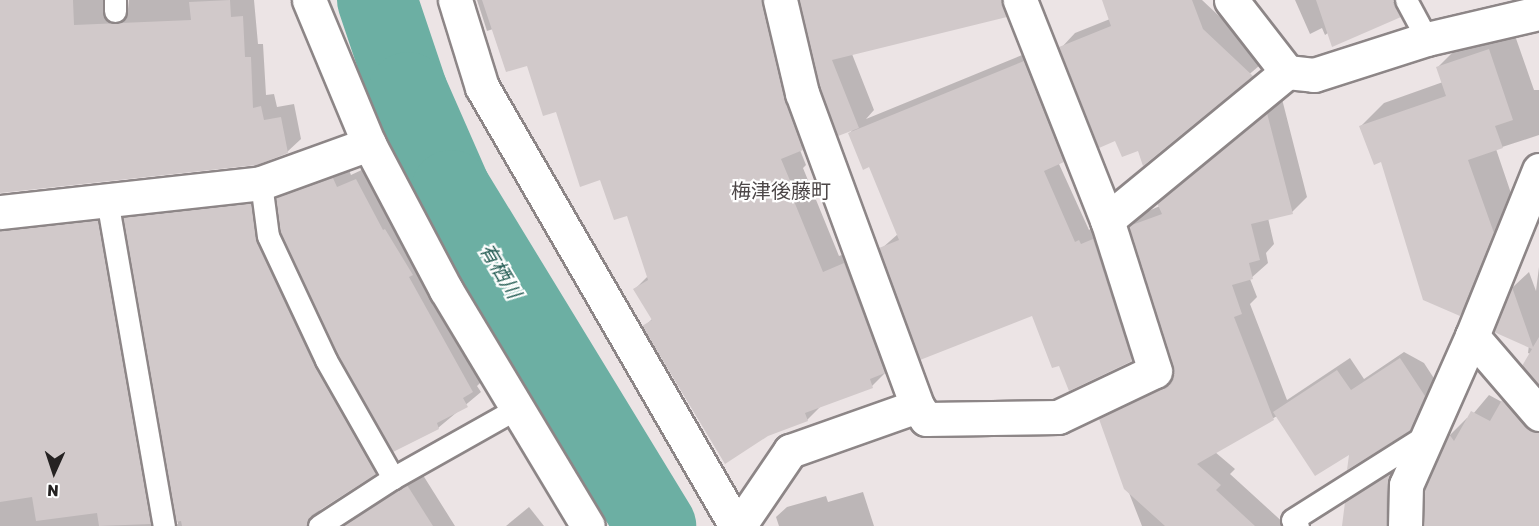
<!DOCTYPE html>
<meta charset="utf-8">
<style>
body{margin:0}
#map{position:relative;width:1539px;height:526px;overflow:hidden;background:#ece4e5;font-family:Rubik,"Noto Sans JP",sans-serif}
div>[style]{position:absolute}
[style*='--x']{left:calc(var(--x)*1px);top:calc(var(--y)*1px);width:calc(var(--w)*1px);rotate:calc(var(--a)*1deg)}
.shadow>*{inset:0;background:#0003}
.river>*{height:80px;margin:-40px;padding:0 40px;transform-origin:40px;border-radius:40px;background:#6cafa3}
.building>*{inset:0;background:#d1c9ca}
.roads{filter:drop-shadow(2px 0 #8d8687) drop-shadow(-2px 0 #8d8687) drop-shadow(0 2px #8d8687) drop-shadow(0 -2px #8d8687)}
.lane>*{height:21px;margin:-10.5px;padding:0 10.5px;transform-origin:10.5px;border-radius:10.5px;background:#fff}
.street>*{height:33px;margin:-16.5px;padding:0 16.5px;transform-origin:16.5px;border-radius:16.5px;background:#fff}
span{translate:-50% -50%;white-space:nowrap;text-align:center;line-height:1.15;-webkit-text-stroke:4.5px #fff;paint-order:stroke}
.neighbourhood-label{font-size:20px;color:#4d4748}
.water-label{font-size:20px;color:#265e55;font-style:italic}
.north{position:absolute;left:24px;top:442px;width:60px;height:60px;-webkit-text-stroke:4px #fff;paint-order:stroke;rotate:183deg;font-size:16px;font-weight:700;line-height:24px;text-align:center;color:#252222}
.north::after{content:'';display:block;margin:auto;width:21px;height:27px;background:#252222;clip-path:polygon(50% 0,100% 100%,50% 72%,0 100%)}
</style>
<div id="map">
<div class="shadow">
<div style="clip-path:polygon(0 0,116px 0,122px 9px,128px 9px,129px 0,254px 0,258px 44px,263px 44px,266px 95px,274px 94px,277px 107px,294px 104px,301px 139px,287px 152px,0 192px)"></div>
<div style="clip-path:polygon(477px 0,780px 0,818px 132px,800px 150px,806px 165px,803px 168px,839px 256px,861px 248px,888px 370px,872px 386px,822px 405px,807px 420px,644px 327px,653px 318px,635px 289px,648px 276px,628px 214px,601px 178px,528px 64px,493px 29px,487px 31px)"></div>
<div style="clip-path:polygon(801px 0,986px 0,852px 54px,874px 110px,866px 119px,1037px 49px,1076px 148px,1059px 164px,1089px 230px,1092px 228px,1144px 347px,1131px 360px,1060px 364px,1033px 314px,881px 249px,898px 234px,870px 166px,850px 133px,855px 127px)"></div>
<div style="clip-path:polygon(1104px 0,1202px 0,1266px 60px,1144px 164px,1138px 149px,1116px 139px,1061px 48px,1075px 33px,1110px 19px)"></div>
<div style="clip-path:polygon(1295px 0,1377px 0,1325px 35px,1322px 28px,1310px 34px)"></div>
<div style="clip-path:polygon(1512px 27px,1534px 90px,1539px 90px,1539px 135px,1496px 149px,1516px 208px,1483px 291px,1459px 315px,1382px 161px,1361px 126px,1384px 103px,1443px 82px,1438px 67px,1461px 44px)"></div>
<div style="clip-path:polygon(1282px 99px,1307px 197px,1292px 212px,1268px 218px,1274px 244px,1266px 253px,1268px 263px,1250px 279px,1257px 297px,1250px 304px,1287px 400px,1350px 358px,1364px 379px,1404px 352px,1424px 363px,1437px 383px,1422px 416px,1409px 429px,1351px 452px,1277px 416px,1215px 452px,1235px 469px,1230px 474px,1287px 526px,1142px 526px,1100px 419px,1116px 404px,1175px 374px,1130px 227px,1146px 212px,1160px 206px,1159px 203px,1174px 188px)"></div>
<div style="clip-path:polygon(347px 165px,351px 175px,370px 166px,486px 377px,477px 386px,481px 392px,438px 428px,277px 198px,291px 184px)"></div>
<div style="clip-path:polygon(264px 190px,269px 228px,388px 459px,375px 473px,321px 508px,319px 512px,322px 520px,421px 472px,455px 526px,0 526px,0 211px,111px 207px,173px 525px,178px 524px,125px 218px,138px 204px)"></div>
<div style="clip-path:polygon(1539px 267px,1539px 380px,1531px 354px,1528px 353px,1529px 345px,1496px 331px,1513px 287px,1529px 272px,1536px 291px)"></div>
<div style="clip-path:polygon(1489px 395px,1539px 422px,1539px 526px,1425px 526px,1426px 490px,1450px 435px,1467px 418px,1468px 420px)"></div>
<div style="clip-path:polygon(1406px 458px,1414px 526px,1344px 526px,1346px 503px,1363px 485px)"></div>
<div style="clip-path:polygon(863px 492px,874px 526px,779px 526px,776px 517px,787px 507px,826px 496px,828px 502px)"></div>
<div style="clip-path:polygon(529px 507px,544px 526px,506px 526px)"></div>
</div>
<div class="river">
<div style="--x:377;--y:0;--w:97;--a:71.4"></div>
<div style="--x:408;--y:92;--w:107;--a:66.3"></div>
<div style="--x:451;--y:190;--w:394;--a:58.6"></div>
</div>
<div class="building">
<div style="clip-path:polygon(0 0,73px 0,74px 25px,191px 20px,189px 2px,230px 0,231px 17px,243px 16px,245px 57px,251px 57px,253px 108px,261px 106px,264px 120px,281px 117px,288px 153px,257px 165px,0 193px)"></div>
<div style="clip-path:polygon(482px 0,762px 0,784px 97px,803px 150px,781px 159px,791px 183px,787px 184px,823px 272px,844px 263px,885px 373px,870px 379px,873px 388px,805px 413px,808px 421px,768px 436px,725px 464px,642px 326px,652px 320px,633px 289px,648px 280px,627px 216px,614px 220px,600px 180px,580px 187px,556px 112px,543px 116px,527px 66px,506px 72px)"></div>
<div style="clip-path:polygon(799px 0,1002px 0,1007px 17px,832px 60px,859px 128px,838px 136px,820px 88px)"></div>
<div style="clip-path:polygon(1102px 0,1192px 0,1203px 29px,1253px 76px,1143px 166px,1138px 151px,1122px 157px,1115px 141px,1099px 148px,1059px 47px,1111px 26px)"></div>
<div style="clip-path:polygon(1316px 0,1393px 0,1401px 17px,1332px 47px)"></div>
<div style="clip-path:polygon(1489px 49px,1513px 120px,1495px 126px,1503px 148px,1468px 160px,1494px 233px,1460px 316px,1423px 300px,1381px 162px,1374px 165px,1359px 126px,1446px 96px,1436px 67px)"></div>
<div style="clip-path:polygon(1024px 61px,1064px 162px,1044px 171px,1075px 242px,1079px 240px,1081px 244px,1093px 239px,1132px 361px,1069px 391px,1059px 366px,1052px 368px,1032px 316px,920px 360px,879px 248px,899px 240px,869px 167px,863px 170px,848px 133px)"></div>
<div style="clip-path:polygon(1267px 113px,1293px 214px,1251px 224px,1260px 260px,1249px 263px,1253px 279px,1232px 285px,1242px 314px,1234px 317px,1274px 420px,1197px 464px,1221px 485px,1216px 490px,1255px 526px,1165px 526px,1124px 489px,1099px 419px,1163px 388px,1170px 382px,1174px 374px,1129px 226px,1162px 214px,1157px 203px)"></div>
<div style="clip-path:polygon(333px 178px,337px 187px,356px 179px,383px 230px,385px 229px,413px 275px,409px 277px,473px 392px,463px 398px,468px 407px,437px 423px,439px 429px,393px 452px,337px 354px,280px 232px,276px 198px)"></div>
<div style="clip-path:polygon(251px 203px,256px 241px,314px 365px,376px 474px,312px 515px,306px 526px,182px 526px,181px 521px,176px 522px,123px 217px)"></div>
<div style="clip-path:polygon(98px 220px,151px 524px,99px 526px,97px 513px,36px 521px,32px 497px,0 502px,0 230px)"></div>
<div style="clip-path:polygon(1512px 287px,1533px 347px,1539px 337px,1539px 385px,1522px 366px,1532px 349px,1494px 332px)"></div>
<div style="clip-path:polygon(1400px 358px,1425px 396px,1410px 431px,1347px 470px,1349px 455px,1315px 476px,1273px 412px,1337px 370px,1351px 390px)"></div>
<div style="clip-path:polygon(1502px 400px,1525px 427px,1539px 432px,1539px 526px,1424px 526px,1425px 489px,1449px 434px,1454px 441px,1471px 411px,1490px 421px)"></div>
<div style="clip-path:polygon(1391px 472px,1387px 485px,1386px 526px,1342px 526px,1345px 502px)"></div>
<div style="clip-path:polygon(407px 485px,433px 526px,342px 526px,400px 489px)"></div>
</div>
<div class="roads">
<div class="lane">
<div style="--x:115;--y:0;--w:11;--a:90"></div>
<div style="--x:1406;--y:0;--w:44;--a:61.7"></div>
<div style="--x:261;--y:183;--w:53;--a:82.5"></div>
<div style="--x:268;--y:236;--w:137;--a:64.9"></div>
<div style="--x:326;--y:360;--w:136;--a:60.4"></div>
<div style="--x:107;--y:200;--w:331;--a:80.1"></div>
<div style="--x:319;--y:526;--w:88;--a:-33"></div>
<div style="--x:393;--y:478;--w:142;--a:-29.4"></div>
<div style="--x:1298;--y:526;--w:8;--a:-135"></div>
<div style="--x:1292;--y:520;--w:161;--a:-32.3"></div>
</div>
<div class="street">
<div style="--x:309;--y:0;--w:156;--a:67.4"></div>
<div style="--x:369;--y:144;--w:165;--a:62.2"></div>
<div style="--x:446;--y:290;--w:275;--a:59"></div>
<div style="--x:455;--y:0;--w:91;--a:72.8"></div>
<div style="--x:482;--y:87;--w:507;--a:59.95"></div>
<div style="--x:780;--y:0;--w:96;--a:76.7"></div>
<div style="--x:802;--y:93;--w:333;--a:69.8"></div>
<div style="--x:917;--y:406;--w:16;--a:55"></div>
<div style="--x:926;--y:419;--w:132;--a:-0.9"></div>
<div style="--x:1058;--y:417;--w:107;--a:-25.4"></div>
<div style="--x:1155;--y:371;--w:158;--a:-107.6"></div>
<div style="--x:1107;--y:220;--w:237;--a:-111.6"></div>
<div style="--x:1231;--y:0;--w:91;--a:52.1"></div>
<div style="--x:0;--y:212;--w:263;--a:-6.3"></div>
<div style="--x:261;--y:183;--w:115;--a:-19.9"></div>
<div style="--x:1107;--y:220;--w:233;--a:-39.4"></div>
<div style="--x:1287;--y:72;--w:27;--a:6"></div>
<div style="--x:1314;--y:75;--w:119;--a:-17.7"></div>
<div style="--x:1427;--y:39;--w:115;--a:-13.1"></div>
<div style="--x:1472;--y:336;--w:103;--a:49.3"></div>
<div style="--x:739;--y:526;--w:91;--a:-55.8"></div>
<div style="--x:790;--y:451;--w:135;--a:-19.5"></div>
<div style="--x:1405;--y:526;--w:41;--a:-88.6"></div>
<div style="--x:1406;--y:485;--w:163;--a:-66.1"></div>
<div style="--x:1472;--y:336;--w:179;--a:-68"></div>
</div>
</div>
<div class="neighbourhood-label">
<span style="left:781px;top:191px">梅津後藤町</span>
</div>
<div class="water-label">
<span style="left:500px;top:271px;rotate:59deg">有栖川</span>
</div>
<div class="north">N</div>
</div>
